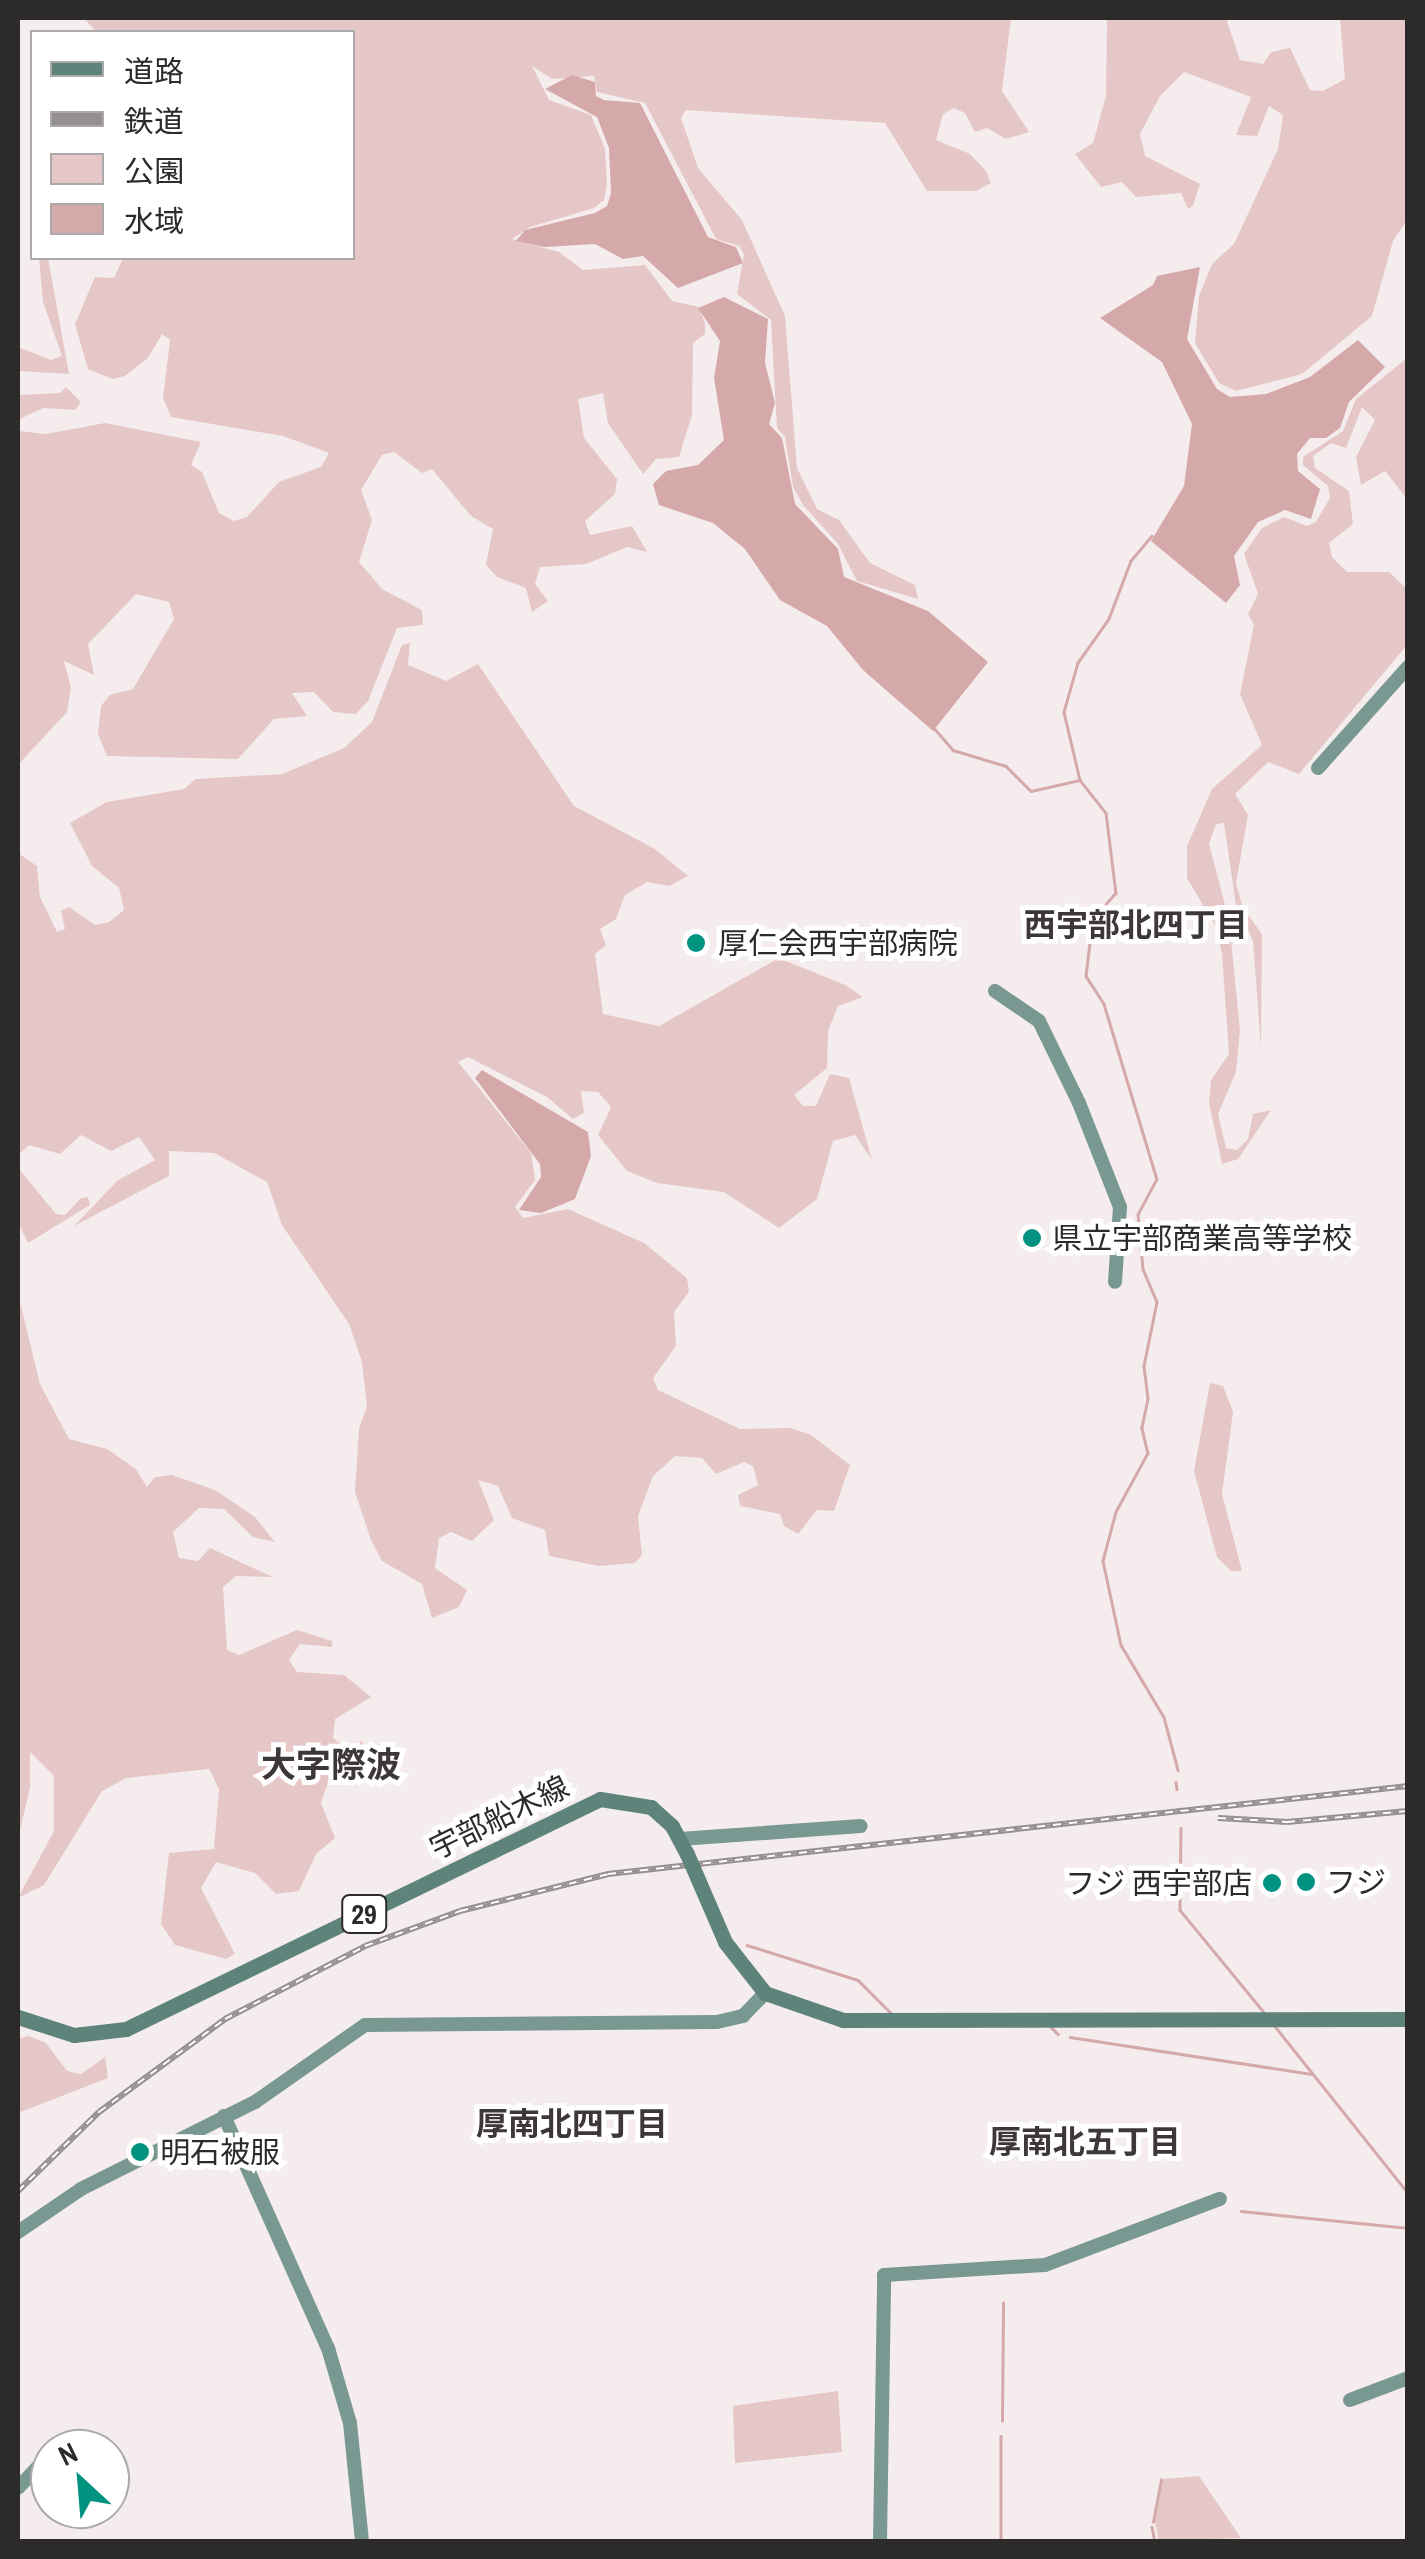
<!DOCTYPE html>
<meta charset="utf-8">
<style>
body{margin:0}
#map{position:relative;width:1425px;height:2559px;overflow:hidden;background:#f5eded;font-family:"Archivo Narrow","Noto Sans JP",sans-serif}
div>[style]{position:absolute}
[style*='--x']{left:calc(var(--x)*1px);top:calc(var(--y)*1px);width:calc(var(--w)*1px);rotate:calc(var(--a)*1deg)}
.green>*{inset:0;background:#e6c7c8}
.water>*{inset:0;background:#d5a8aa}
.stream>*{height:2.5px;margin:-1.25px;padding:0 1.25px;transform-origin:1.25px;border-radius:1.25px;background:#d5a8aa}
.secondary>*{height:14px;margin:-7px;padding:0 7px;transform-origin:7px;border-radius:7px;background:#799891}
.primary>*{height:15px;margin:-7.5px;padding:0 7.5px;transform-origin:7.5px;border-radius:7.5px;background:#5d837b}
.rail>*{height:6px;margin-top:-3px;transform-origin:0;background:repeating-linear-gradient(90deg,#fff 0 8px,#958f8f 0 16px);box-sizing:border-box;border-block:2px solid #958f8f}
.primary-bridge>*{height:15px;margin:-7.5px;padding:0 7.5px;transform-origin:7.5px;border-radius:7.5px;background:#5d837b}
.dots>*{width:28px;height:28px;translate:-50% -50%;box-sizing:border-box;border:5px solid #fff;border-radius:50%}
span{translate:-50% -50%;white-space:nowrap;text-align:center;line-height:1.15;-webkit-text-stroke:10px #fff;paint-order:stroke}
.shield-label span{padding:2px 8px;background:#fff;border:2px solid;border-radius:8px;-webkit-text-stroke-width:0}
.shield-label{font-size:28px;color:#2d2a2a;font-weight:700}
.poi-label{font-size:30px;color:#2d2a2a}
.left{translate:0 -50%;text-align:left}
.right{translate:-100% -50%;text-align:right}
.street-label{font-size:30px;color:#2d2a2a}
.neighbourhood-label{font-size:32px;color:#3d3737;font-weight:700}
.quarter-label{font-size:35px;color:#3d3737;font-weight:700}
.frame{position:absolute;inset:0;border:20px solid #2d2a2a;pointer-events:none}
.legend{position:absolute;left:30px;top:30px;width:325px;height:230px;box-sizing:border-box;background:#fff;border:2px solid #abaaaa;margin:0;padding:12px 18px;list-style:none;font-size:30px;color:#2d2a2a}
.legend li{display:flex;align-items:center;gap:20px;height:50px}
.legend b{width:50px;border:2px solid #abaaaa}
.north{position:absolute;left:30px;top:2429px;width:100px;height:100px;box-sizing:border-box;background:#fff;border:2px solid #abaaaa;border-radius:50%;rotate:334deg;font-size:28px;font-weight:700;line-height:40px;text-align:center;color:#2d2a2a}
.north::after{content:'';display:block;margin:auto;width:35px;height:45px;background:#029380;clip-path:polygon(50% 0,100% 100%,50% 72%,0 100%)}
</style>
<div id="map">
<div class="green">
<div style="clip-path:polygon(84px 18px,1011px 18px,1002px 91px,1029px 132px,1006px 139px,987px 128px,975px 132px,965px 113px,954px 108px,943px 114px,936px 140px,970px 154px,986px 171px,991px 183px,976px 191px,927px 191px,885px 123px,686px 110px,681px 118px,698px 168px,742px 220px,785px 316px,797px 468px,817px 509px,839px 520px,870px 563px,915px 585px,918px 599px,857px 581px,838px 544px,803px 505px,793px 487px,785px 437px,777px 428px,771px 320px,737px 294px,744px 254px,739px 246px,716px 239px,645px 103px,597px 92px,594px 76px,552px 79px,532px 66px,549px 100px,591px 115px,605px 149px,607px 185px,604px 200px,594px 208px,530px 227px,512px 239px,559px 252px,583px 270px,645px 265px,672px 301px,699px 307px,705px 323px,705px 334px,693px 343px,692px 415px,679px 457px,656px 459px,643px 474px,608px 423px,603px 393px,578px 399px,584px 438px,617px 479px,615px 494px,585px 521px,590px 535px,632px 526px,647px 552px,627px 547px,586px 564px,540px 567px,535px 584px,548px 601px,532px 612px,526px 588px,497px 577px,486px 565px,493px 529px,471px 516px,432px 469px,422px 473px,394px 452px,382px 455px,361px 490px,372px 520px,359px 562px,382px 589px,422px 610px,423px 625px,397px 628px,368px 701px,356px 714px,333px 712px,314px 692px,292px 693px,307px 716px,274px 719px,238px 759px,107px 756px,98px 734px,101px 706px,110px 695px,133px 689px,174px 619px,169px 602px,136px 594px,88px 644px,94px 675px,64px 661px,71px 688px,67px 712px,18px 765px,18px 431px,46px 434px,105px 423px,201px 442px,191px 465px,202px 472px,219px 513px,234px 521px,247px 517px,279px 482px,321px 467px,329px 453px,283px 436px,171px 417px,163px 398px,170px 340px,162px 334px,148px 358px,125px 376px,113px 379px,88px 369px,75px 324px,95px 277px,114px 278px,123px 258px,352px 258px,352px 32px,96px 32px)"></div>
<div style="clip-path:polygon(1107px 18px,1226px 18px,1240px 60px,1263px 64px,1271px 52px,1290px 48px,1310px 90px,1323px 91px,1345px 79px,1340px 18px,1407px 18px,1407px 220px,1393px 241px,1372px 316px,1302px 374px,1236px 391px,1219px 383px,1195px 343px,1199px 296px,1212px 264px,1234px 244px,1278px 149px,1283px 115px,1269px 106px,1257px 136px,1236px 135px,1251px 97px,1184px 72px,1160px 96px,1140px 134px,1145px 156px,1200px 184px,1193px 206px,1188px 209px,1181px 193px,1136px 197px,1122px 182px,1101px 187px,1075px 154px,1093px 143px,1106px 96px)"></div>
<div style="clip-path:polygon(39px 258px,48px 258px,69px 374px,18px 371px,18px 347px,51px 360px,62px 356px,43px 302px)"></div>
<div style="clip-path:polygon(1407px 358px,1407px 499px,1385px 471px,1361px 485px,1356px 457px,1375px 420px,1362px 407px,1346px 448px,1331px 443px,1313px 456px,1315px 468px,1349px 491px,1353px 524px,1329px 543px,1332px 557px,1347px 572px,1389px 572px,1407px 589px,1407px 645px,1299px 774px,1268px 762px,1235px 794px,1248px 815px,1236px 883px,1243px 908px,1262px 934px,1261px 1048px,1253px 941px,1236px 906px,1224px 823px,1216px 824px,1209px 844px,1229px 920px,1240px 1031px,1236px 1072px,1218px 1114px,1226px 1148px,1237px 1150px,1248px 1139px,1253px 1114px,1271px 1110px,1238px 1159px,1222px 1164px,1209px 1103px,1211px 1080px,1229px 1054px,1222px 954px,1216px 927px,1187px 878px,1187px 846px,1212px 789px,1262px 745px,1240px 694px,1254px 625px,1248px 614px,1258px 594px,1244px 554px,1262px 528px,1284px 517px,1307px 526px,1316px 522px,1330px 498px,1328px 486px,1303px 465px,1303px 457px,1343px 431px,1356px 399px)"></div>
<div style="clip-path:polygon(66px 387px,81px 402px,75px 410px,43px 408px,18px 420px,18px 395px,60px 393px)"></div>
<div style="clip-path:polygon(410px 643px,408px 665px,446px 681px,478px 664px,574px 806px,655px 849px,688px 876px,669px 886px,647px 882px,625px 895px,616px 919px,600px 929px,606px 945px,595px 954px,603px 1014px,659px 1026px,779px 958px,845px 985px,863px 997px,838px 1006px,828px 1031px,827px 1068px,794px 1095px,803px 1106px,816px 1106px,830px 1074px,849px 1078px,872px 1160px,855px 1135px,833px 1141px,817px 1199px,779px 1228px,724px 1192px,657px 1183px,627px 1171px,598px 1135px,611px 1107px,598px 1092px,581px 1091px,584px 1113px,573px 1119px,547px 1097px,468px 1057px,458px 1062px,531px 1153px,535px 1180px,515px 1207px,523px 1218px,568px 1209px,644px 1243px,687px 1278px,689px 1292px,674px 1312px,676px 1346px,653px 1378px,658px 1390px,740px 1429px,791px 1428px,811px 1435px,850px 1465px,834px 1511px,817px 1510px,798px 1534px,784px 1526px,780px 1514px,740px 1506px,738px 1495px,758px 1485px,753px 1466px,744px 1462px,716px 1474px,702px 1458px,675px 1456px,653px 1476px,638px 1516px,642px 1555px,635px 1563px,599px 1566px,549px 1556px,545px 1530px,512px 1518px,498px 1486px,478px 1480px,494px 1520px,472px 1541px,451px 1532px,439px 1538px,435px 1568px,467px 1590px,459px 1607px,432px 1618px,422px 1584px,382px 1561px,371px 1540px,355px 1492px,359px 1429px,367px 1406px,362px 1362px,349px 1324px,282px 1225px,267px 1182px,214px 1153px,169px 1151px,169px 1176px,74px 1226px,118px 1180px,155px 1160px,139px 1137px,111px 1151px,81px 1135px,60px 1154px,29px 1145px,18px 1155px,18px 853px,37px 866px,40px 897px,57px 932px,65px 929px,61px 911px,69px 907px,95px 925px,109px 922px,124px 910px,119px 888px,92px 866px,70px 823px,107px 802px,184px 789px,196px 779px,282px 774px,344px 748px,372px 722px,402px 645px)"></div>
<div style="clip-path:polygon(18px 1168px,56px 1214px,65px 1215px,81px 1198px,88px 1197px,90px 1205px,28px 1243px,18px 1222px)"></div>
<div style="clip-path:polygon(18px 1294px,40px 1384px,69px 1439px,107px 1449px,136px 1469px,147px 1487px,155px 1477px,172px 1475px,215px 1490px,255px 1517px,275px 1542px,253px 1537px,224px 1509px,199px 1508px,173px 1532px,179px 1558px,198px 1561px,210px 1548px,273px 1577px,236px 1576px,223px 1587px,227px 1650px,239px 1655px,297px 1630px,332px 1641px,332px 1647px,300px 1644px,289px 1660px,297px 1672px,344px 1675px,371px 1697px,335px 1719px,333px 1738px,342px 1745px,362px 1741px,367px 1756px,332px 1770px,321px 1803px,335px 1838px,316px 1854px,299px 1891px,276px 1894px,255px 1873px,216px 1862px,201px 1888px,235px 1954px,226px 1959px,175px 1945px,161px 1924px,169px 1853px,214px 1849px,219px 1789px,209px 1769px,126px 1778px,102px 1791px,44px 1885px,18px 1898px,54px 1831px,54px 1776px,30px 1752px,30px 1787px,18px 1839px)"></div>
<div style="clip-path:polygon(1210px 1383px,1223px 1386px,1233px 1412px,1222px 1494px,1242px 1571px,1231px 1571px,1217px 1557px,1194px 1471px)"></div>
<div style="clip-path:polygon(29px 2036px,46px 2043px,67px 2071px,81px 2074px,105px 2057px,108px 2078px,18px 2113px,18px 2039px)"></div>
<div style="clip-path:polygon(838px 2391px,842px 2452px,735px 2463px,733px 2406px)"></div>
<div style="clip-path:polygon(1199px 2476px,1241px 2538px,1159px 2541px,1155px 2523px,1163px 2479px)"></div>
</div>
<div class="water">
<div style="clip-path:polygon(572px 75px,595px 82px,596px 96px,604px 100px,640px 103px,708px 237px,736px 247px,743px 263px,678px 288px,643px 256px,623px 259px,595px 244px,544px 247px,516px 241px,525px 230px,595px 213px,607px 206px,611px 193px,609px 148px,597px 117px,545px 89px)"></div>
<div style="clip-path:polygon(1200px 267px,1187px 339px,1217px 389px,1230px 397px,1266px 394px,1310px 377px,1358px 340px,1385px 367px,1349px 402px,1340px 428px,1326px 438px,1310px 438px,1297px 454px,1298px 471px,1320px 489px,1311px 519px,1285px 510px,1258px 522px,1234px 556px,1240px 585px,1226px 603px,1151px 541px,1184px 486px,1192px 424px,1162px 362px,1100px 318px,1153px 285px,1157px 276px)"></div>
<div style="clip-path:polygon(724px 297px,768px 319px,765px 363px,775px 403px,769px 424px,782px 438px,795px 504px,838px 549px,844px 577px,928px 611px,988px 662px,933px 731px,863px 670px,827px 626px,780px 600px,745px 549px,713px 523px,659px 505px,653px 484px,666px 471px,698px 465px,724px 440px,714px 378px,720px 341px,698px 308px)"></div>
<div style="clip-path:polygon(482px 1070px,588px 1132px,591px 1156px,575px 1199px,541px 1213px,519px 1210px,541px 1177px,540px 1164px,475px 1078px)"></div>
</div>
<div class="stream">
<div style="--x:1152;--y:536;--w:33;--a:130"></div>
<div style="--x:1131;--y:561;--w:62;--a:110.8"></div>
<div style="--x:1109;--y:619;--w:54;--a:125.2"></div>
<div style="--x:1078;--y:663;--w:51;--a:105.9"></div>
<div style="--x:1064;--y:712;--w:70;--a:76.8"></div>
<div style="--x:1080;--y:780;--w:42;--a:51.8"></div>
<div style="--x:1106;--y:813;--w:81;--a:82.9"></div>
<div style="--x:1116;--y:893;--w:35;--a:131"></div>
<div style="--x:1093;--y:919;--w:57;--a:97"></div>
<div style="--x:1086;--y:976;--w:33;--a:57"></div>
<div style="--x:1104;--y:1004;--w:183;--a:73.2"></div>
<div style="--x:1157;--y:1179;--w:40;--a:118"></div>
<div style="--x:1138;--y:1214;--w:55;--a:84.8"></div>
<div style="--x:1143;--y:1269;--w:36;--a:67"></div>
<div style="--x:1157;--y:1302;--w:65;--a:101.5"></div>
<div style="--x:1144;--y:1366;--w:33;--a:83"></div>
<div style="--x:1148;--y:1399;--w:30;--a:102"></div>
<div style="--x:1142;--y:1428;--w:26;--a:77"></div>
<div style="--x:1148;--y:1453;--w:67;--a:118.5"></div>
<div style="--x:1116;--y:1512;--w:51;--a:104.9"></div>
<div style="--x:1103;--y:1561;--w:86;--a:77.9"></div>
<div style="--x:1121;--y:1645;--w:84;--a:59.2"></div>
<div style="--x:1164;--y:1717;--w:55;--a:75.2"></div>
<div style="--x:935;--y:729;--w:28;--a:49"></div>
<div style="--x:953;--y:750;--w:55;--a:16.8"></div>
<div style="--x:1006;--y:766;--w:35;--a:45"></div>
<div style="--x:1031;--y:791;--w:50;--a:-12.7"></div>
<div style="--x:1176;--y:1782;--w:7;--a:82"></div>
<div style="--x:1181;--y:1828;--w:82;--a:90.7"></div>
<div style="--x:1180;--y:1910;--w:131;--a:50.6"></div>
<div style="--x:747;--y:1945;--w:116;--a:17.5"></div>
<div style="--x:858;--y:1980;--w:47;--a:45"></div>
<div style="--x:1274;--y:2025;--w:215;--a:51.4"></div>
<div style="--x:1051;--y:2027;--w:10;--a:45"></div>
<div style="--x:1070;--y:2037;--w:244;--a:8.7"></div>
<div style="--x:1241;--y:2211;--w:168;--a:5.8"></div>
<div style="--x:1002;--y:2421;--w:118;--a:-89.5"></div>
<div style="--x:1001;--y:2436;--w:106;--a:90"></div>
<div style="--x:1153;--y:2522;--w:43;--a:-79.2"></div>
<div style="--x:1152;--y:2527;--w:15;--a:79"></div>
</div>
<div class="secondary">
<div style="--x:1318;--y:768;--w:135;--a:-48.3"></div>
<div style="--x:995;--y:991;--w:53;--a:34.3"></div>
<div style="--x:1039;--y:1021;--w:91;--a:64"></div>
<div style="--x:1079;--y:1103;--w:112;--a:68.5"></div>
<div style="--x:1120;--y:1207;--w:75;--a:93.8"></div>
<div style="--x:680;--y:1839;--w:181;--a:-4.1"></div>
<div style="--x:224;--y:2116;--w:254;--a:65.9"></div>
<div style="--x:328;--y:2348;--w:78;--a:73.7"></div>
<div style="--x:350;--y:2423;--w:120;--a:84.2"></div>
<div style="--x:18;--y:2232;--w:76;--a:-34.3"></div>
<div style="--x:81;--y:2189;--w:195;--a:-26.6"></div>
<div style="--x:255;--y:2102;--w:134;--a:-35"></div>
<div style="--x:365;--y:2025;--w:352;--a:-0.5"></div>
<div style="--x:717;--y:2022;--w:27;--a:-13"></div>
<div style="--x:743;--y:2016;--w:32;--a:-46"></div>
<div style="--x:1350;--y:2400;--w:62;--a:-20.8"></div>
<div style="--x:18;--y:2488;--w:47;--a:-46.7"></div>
<div style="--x:880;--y:2542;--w:267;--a:-89.1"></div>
<div style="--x:884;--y:2275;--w:161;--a:-3.6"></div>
<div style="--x:1045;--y:2265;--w:187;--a:-20.7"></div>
</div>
<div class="primary">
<div style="--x:725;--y:1942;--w:65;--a:51.9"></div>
<div style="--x:765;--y:1993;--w:83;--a:19.1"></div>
<div style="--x:843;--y:2020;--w:565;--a:-0.1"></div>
<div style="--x:18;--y:2017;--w:59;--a:17.8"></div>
<div style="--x:74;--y:2035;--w:52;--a:-6.6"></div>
<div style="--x:126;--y:2029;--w:527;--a:-25.88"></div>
<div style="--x:600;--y:1799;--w:52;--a:8.9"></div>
<div style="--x:651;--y:1807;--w:28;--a:42"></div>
<div style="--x:672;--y:1826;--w:32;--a:62"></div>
</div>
<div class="rail">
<div style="--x:1218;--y:1818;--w:69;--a:3.3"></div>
<div style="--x:1287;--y:1822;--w:121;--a:-5.2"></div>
<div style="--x:18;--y:2191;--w:113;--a:-44.3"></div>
<div style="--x:99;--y:2112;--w:157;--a:-36.4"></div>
<div style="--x:225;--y:2019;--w:158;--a:-27.5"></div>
<div style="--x:365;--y:1946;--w:101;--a:-20.2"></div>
<div style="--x:460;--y:1911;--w:153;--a:-14"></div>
<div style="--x:608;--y:1874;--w:805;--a:-6.28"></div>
</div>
<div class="primary-bridge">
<div style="--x:687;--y:1854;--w:96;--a:66.6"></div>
</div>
<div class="dots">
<div style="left:696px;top:943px;background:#029380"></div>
<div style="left:1032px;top:1238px;background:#029380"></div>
<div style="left:1306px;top:1882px;background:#029380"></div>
<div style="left:1272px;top:1883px;background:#029380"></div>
<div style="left:140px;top:2152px;background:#029380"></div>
</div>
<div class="shield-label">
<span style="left:364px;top:1914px">29</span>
</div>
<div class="poi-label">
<span class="left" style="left:718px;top:943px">厚仁会西宇部病院</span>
<span class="left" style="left:1052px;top:1238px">県立宇部商業高等学校</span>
<span class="left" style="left:1326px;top:1882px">フジ</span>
<span class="right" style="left:1252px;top:1883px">フジ 西宇部店</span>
<span class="left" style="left:160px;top:2152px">明石被服</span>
</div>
<div class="street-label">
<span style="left:499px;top:1817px;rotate:-26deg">宇部船木線</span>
</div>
<div class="neighbourhood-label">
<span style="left:1136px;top:925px">西宇部北四丁目</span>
<span style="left:572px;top:2124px">厚南北四丁目</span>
<span style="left:1085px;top:2142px">厚南北五丁目</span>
</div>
<div class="quarter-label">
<span style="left:331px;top:1765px">大字際波</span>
</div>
<div class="frame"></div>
<ul class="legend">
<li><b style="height:12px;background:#5d837b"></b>道路</li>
<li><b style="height:12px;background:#958f8f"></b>鉄道</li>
<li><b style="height:28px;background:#e6c7c8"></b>公園</li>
<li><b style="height:28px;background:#d5a8aa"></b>水域</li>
</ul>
<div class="north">N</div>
</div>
